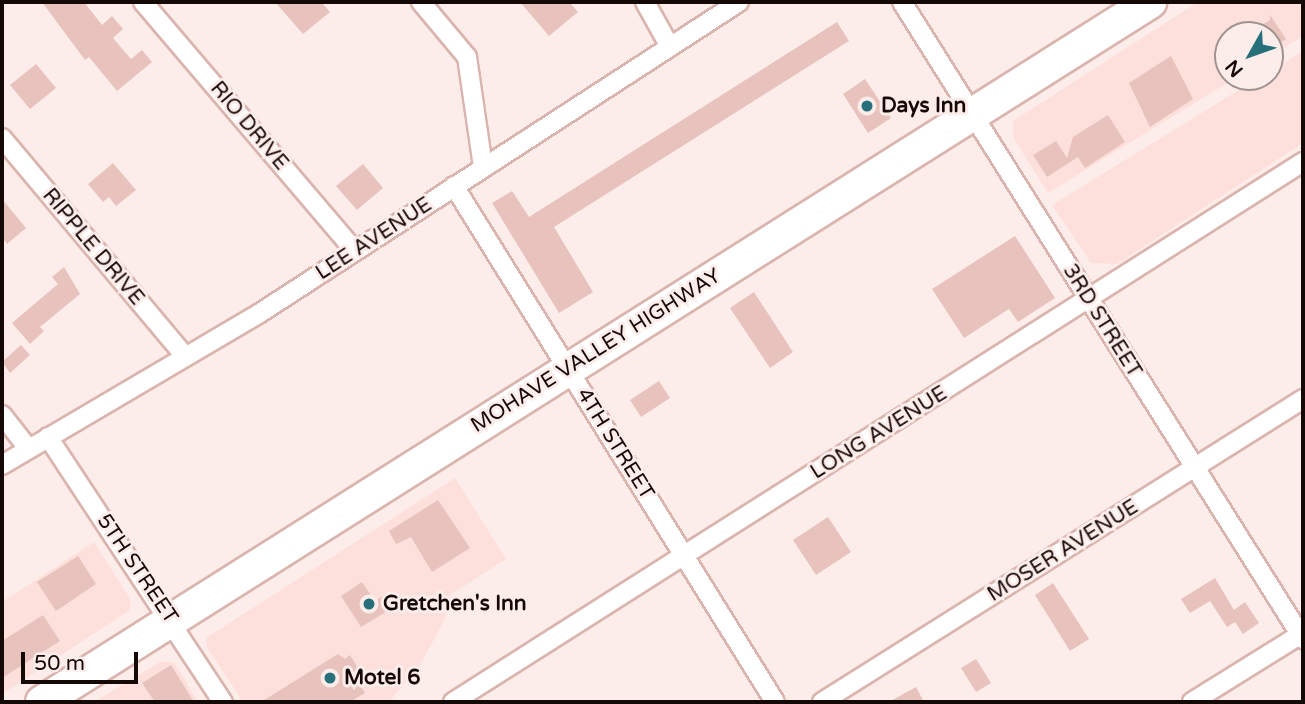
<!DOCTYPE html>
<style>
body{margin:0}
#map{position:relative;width:1305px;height:704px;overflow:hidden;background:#fdedea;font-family:"Varela Round",sans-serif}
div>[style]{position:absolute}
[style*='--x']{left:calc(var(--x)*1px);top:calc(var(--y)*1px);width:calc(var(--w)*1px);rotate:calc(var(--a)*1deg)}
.built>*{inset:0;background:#fde0db}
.building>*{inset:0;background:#e8c2bc}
.roads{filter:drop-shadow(2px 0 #dab4ae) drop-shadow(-2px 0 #dab4ae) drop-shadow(0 2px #dab4ae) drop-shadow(0 -2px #dab4ae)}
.street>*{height:18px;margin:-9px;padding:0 9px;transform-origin:9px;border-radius:9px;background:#fff}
.highway>*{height:32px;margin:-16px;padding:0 16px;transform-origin:16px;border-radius:16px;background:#fff}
.dots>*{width:19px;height:19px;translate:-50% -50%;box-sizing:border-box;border:4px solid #fdedea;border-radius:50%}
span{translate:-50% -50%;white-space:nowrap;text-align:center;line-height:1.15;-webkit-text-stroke:6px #fdedea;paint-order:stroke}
.poi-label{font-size:21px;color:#150907;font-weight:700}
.left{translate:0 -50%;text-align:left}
.street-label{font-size:21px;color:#150907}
.frame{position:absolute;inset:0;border:4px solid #150907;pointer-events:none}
.north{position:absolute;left:1214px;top:21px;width:70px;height:70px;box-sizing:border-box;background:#fdedea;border:2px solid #a0928f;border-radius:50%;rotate:230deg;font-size:19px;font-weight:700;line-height:28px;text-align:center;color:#150907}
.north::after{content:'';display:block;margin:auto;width:24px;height:32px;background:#276f7a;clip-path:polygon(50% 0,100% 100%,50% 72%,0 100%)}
.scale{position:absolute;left:21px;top:652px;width:117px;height:32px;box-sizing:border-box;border:4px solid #150907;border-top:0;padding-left:9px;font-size:21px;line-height:24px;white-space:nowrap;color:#150907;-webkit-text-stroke:5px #fdedea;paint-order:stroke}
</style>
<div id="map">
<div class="built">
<div style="clip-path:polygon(1198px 2px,1303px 2px,1303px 36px,1270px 57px,1270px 35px,1228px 35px,1228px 77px,1237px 77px,1048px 193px,1014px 139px,1013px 121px)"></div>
<div style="clip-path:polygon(1303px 51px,1303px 143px,1117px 264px,1091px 263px,1052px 205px,1260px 77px,1270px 77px,1270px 71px)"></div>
<div style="clip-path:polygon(455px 478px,506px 559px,450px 595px,445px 619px,419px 667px,389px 702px,243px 702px,207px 647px,206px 638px)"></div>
<div style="clip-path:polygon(94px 542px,130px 599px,130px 610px,2px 694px,2px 602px)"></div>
<div style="clip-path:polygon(160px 662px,174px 662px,198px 702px,94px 702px)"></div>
</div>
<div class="building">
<div style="clip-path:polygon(42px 2px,84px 2px,102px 25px,112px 16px,123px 29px,113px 38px,131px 59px,142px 50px,152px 62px,117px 91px,89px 57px,85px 60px)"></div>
<div style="clip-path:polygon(275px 2px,321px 2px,330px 12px,303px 34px)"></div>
<div style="clip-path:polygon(520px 2px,569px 2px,578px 12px,549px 36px)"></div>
<div style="clip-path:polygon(1270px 15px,1286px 39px,1270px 49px,1270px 35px,1246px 35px,1270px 20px)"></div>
<div style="clip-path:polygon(837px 22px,849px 41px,554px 227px,593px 292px,559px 313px,492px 203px,512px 191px,529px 217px)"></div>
<div style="clip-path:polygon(1171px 56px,1193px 99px,1150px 127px,1129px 83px)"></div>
<div style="clip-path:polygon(36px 64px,56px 88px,30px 109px,10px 85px)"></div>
<div style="clip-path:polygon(865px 79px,891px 118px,868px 133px,843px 94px)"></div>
<div style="clip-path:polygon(1108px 115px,1125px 142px,1085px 168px,1078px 157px,1047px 177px,1033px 155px,1056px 141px,1067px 158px,1073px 137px)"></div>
<div style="clip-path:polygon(113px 163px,136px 190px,116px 206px,109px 197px,103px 202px,88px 184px)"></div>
<div style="clip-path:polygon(363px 164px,383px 188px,357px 210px,336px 186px)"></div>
<div style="clip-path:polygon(2px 199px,26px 228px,7px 244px,2px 237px)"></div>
<div style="clip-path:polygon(1015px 236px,1055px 298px,1018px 322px,1009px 309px,964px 338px,932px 289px)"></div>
<div style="clip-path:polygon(64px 267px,80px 294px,40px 327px,44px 331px,30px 344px,12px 323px,58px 284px,52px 277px)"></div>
<div style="clip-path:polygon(754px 292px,793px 352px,770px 368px,730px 308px)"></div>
<div style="clip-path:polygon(21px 345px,30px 355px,10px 373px,2px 362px)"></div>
<div style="clip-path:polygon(659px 381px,670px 398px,641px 417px,630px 400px)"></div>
<div style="clip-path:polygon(438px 500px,470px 548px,432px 572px,411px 537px,396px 544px,389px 531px)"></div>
<div style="clip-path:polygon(828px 517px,851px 552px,816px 575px,793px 540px)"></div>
<div style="clip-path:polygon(78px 556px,96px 584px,56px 611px,37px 582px)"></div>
<div style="clip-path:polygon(1215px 578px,1234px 610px,1245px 602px,1259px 623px,1243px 634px,1235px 622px,1227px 627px,1210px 601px,1190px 613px,1181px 599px)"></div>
<div style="clip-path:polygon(362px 582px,375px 601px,386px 594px,394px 607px,361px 627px,341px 596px)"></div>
<div style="clip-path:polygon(1053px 583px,1089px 639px,1070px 651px,1035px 595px)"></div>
<div style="clip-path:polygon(43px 615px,60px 641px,2px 678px,2px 641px)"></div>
<div style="clip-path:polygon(338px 654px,345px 659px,350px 655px,363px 676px,357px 680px,365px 693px,350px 702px,261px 702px)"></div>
<div style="clip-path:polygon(976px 659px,991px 683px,976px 692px,961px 668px)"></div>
<div style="clip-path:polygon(171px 665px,194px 702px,155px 702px,142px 683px)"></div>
<div style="clip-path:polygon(916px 687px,924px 702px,889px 702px)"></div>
</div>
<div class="roads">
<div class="street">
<div style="--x:143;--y:2;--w:326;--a:49.6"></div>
<div style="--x:421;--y:2;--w:72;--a:50.1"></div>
<div style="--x:467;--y:57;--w:111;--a:81.7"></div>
<div style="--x:645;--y:2;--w:51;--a:60.9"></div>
<div style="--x:902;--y:2;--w:753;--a:57.81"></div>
<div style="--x:2;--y:138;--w:285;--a:50"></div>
<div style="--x:454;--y:186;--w:608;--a:58.11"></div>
<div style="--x:2;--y:415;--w:42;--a:51.8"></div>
<div style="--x:48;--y:437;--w:318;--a:56.6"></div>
<div style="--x:2;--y:465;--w:299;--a:-30.5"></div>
<div style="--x:260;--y:313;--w:571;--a:-32.99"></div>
<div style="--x:453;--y:702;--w:1007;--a:-32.43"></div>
<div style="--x:822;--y:702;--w:568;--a:-32.21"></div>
<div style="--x:1192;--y:702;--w:131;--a:-31.9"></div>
</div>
<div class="highway">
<div style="--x:42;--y:702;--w:1311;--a:-32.28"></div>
</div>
</div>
<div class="dots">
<div style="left:867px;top:106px;background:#276f7a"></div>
<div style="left:369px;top:604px;background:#276f7a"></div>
<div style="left:330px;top:678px;background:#276f7a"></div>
</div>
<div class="poi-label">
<span class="left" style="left:881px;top:106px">Days Inn</span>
<span class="left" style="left:383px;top:604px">Gretchen's Inn</span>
<span class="left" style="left:344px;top:678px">Motel 6</span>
</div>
<div class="street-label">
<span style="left:249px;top:126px;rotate:50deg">RIO DRIVE</span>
<span style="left:374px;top:239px;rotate:-33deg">LEE AVENUE</span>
<span style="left:93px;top:247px;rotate:50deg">RIPPLE DRIVE</span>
<span style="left:1102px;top:321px;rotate:58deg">3RD STREET</span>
<span style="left:596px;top:351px;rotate:-32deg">MOHAVE VALLEY HIGHWAY</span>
<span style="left:879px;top:433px;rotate:-32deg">LONG AVENUE</span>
<span style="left:615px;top:444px;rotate:58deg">4TH STREET</span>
<span style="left:1063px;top:551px;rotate:-32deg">MOSER AVENUE</span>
<span style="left:137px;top:569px;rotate:56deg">5TH STREET</span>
</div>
<div class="frame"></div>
<div class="north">N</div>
<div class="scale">50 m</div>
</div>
